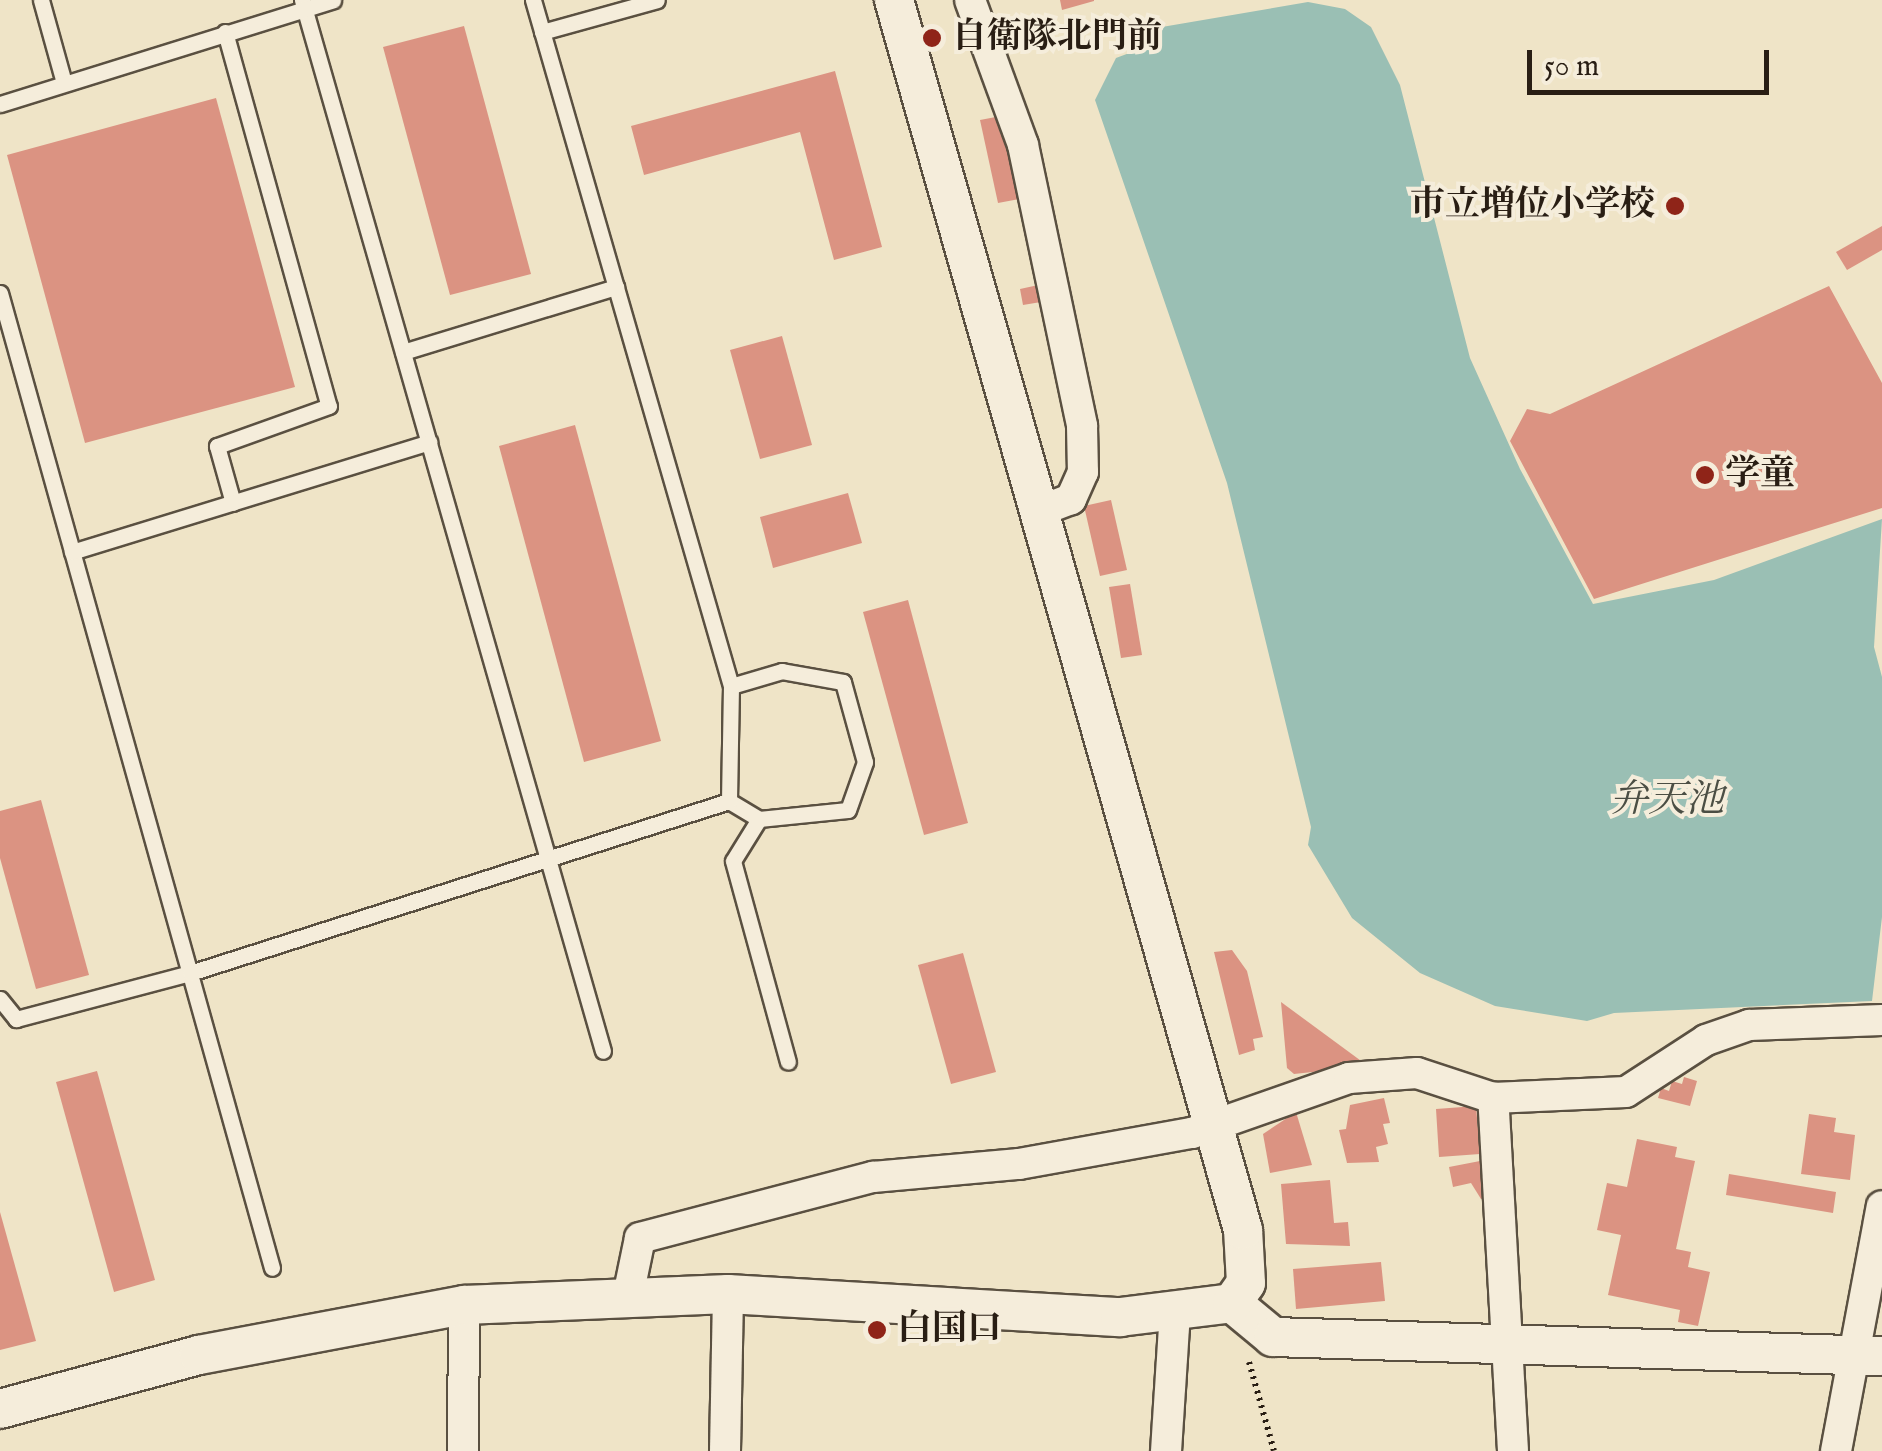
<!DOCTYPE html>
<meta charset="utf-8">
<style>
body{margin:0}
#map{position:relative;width:1882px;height:1451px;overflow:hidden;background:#efe4c7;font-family:"IM FELL English","Noto Serif JP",serif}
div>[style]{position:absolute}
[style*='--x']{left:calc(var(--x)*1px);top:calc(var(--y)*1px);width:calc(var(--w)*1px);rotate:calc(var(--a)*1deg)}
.water>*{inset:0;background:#9abfb4}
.building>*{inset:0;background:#db9382}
.path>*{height:6px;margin-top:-3px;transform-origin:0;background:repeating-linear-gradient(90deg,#291e14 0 2.5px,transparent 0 7.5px)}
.roads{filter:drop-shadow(2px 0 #5a5041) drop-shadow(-2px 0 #5a5041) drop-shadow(0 2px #5a5041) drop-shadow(0 -2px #5a5041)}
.service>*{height:15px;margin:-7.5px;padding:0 7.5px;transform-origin:7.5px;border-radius:7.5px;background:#f5eddb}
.minor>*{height:30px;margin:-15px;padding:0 15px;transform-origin:15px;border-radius:15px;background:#f5eddb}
.tertiary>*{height:38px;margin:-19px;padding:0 19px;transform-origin:19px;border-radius:19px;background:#f5eddb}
.dots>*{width:28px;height:28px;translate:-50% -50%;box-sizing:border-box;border:5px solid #f5eddb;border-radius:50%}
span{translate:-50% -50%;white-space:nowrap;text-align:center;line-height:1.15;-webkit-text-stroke:8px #f5eddb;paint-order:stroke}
.poi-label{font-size:35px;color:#291e14;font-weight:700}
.left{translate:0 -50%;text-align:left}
.right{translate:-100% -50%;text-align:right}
.water-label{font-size:38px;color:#4b4e44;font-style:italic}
.scale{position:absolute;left:1527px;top:50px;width:242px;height:45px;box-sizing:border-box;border:5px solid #291e14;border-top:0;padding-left:12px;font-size:30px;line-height:35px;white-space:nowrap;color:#291e14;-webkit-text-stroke:8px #f5eddb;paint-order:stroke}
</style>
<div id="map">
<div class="water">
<div style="clip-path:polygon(1308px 2px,1345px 9px,1371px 27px,1400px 85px,1470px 358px,1520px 469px,1593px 604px,1714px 580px,1882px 519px,1874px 647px,1882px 677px,1882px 917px,1872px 1001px,1614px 1013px,1587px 1021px,1495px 1006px,1420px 973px,1352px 918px,1308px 845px,1311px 827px,1227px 483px,1095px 100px,1116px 58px,1156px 43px,1156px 28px)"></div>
</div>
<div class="building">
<div style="clip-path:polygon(1060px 0,1094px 0,1094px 1px,1062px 10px)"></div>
<div style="clip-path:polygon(464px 26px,531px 274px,450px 295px,383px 47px)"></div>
<div style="clip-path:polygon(835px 71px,882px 247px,834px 260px,800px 132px,644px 175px,631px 126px)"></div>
<div style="clip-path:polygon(216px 98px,295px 387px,85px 443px,7px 155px)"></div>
<div style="clip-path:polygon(1001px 116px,1019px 199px,998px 203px,980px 120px)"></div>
<div style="clip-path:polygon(1882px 226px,1882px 250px,1847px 270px,1836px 252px)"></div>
<div style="clip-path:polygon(1043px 284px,1047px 301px,1023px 305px,1020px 289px)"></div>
<div style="clip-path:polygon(1829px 286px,1882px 383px,1882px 508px,1594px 599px,1510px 441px,1527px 409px,1550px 414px)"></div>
<div style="clip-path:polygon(782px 336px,812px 445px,760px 459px,730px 350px)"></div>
<div style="clip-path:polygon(575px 425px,661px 741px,584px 762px,499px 446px)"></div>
<div style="clip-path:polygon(848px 493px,862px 543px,773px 568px,760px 517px)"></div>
<div style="clip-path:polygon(1111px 500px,1127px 570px,1100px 576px,1084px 506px)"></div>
<div style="clip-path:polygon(1130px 584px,1142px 655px,1121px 658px,1109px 587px)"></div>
<div style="clip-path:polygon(908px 600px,968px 823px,924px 835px,863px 612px)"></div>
<div style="clip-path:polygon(41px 800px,89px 975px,36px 989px,0 858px,0 811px)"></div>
<div style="clip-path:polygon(1232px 950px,1247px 971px,1263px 1037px,1253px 1039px,1255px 1050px,1239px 1055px,1214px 952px)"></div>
<div style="clip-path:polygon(963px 953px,996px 1072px,951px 1084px,918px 965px)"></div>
<div style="clip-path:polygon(1281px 1002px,1368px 1066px,1294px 1074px,1287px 1068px)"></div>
<div style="clip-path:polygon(97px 1071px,155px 1280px,114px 1292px,56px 1082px)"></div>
<div style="clip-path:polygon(1684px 1077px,1697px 1081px,1690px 1106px,1658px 1098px,1661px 1088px,1669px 1091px,1672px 1081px,1682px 1084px)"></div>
<div style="clip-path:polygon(1384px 1098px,1390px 1123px,1383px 1124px,1388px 1144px,1376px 1147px,1379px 1162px,1347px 1163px,1339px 1130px,1346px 1129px,1350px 1105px)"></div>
<div style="clip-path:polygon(1476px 1106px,1480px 1154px,1439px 1157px,1436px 1109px)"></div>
<div style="clip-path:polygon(1296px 1112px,1312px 1165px,1270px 1173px,1263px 1134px)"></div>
<div style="clip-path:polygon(1809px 1114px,1836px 1118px,1834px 1132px,1855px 1135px,1850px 1180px,1801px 1174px)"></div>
<div style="clip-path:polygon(1637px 1139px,1677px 1147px,1675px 1157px,1695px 1161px,1676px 1249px,1691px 1252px,1688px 1267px,1710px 1272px,1698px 1326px,1678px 1322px,1680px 1310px,1608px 1295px,1621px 1235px,1597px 1230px,1607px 1183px,1627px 1187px)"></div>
<div style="clip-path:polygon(1480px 1161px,1487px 1198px,1481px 1199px,1471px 1183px,1453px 1187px,1449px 1167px)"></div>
<div style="clip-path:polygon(1729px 1174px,1836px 1192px,1833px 1213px,1726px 1195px)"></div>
<div style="clip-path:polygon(1330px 1180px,1334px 1223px,1348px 1222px,1350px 1246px,1286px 1244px,1281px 1184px)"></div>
<div style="clip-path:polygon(0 1212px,36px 1341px,0 1350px)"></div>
<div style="clip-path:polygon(1381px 1262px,1385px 1301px,1296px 1309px,1293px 1269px)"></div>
</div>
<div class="path">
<div style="--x:1249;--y:1362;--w:92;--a:74.3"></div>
</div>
<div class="roads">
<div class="service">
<div style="--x:41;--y:0;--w:86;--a:74.5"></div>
<div style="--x:302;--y:0;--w:1093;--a:74.02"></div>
<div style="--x:533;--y:0;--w:714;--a:73.9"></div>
<div style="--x:731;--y:686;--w:115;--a:91"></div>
<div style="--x:729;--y:801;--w:35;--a:31"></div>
<div style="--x:759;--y:819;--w:89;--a:-5.8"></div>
<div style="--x:848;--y:810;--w:51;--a:-70.5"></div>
<div style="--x:865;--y:762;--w:83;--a:-105.4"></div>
<div style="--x:843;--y:682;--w:62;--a:-169.8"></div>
<div style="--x:782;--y:671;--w:53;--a:163.6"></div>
<div style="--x:225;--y:32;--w:388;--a:74.5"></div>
<div style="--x:329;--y:406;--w:119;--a:160.3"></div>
<div style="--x:217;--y:446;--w:59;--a:74.3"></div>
<div style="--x:542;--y:32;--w:119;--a:-15.5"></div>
<div style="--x:0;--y:104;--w:349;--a:-17.3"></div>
<div style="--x:0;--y:293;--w:1012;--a:74.41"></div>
<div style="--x:403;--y:352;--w:223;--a:-17"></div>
<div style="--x:72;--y:552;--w:374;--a:-17.1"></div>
<div style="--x:759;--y:819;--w:49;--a:121.8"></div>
<div style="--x:733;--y:861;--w:208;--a:74.7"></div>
<div style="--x:0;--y:999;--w:26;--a:51"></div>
<div style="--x:16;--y:1019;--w:180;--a:-14.8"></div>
<div style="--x:190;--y:973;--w:566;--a:-17.7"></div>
</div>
<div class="minor">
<div style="--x:970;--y:0;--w:154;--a:69.9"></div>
<div style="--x:1023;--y:145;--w:287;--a:78.1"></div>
<div style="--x:1082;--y:426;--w:46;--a:88.8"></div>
<div style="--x:1083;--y:472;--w:30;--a:114"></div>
<div style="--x:1071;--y:499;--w:33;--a:159"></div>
<div style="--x:628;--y:1296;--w:59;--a:-78.3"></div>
<div style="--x:640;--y:1238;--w:241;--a:-14.7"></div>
<div style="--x:873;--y:1177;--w:147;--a:-5.1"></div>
<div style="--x:1019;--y:1164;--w:176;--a:-10.2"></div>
<div style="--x:1192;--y:1133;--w:166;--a:-19.3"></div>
<div style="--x:1349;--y:1078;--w:68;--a:-4.2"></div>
<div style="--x:1417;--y:1073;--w:80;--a:18.2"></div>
<div style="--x:463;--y:1451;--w:146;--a:-89.6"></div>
<div style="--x:725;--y:1451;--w:157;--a:-88.9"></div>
<div style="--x:1166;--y:1451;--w:138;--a:-86.3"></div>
<div style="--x:1513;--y:1451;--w:354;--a:-93.2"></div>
<div style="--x:1493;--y:1098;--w:133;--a:-2.6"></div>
<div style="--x:1626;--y:1092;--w:95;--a:-33"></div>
<div style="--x:1706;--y:1040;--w:46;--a:-19.2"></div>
<div style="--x:1749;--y:1025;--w:133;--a:-2.2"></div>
<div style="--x:1836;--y:1451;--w:249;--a:-79.4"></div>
</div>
<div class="tertiary">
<div style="--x:1232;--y:1303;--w:53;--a:39.7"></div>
<div style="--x:1273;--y:1337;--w:609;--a:1.79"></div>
<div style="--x:0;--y:1409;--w:206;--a:-15.2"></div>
<div style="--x:199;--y:1355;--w:270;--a:-10.7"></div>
<div style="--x:464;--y:1305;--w:264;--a:-2.4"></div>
<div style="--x:728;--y:1294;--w:393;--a:3.4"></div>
<div style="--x:1120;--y:1317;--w:113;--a:-7.1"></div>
<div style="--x:1232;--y:1303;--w:24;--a:-55"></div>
<div style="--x:1246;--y:1283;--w:53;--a:-93.2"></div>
<div style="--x:1243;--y:1230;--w:1279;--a:-105.84"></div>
</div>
</div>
<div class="dots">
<div style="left:932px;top:38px;background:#8f2418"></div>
<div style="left:1675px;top:206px;background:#8f2418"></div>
<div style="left:1705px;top:475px;background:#8f2418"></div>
<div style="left:877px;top:1330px;background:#8f2418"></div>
</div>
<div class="poi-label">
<span class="left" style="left:952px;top:38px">自衛隊北門前</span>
<span class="right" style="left:1655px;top:206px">市立増位小学校</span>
<span class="left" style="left:1725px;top:475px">学童</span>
<span class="left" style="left:897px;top:1330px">白国口</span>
</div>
<div class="water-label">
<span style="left:1667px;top:802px">弁天池</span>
</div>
<div class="scale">50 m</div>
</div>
